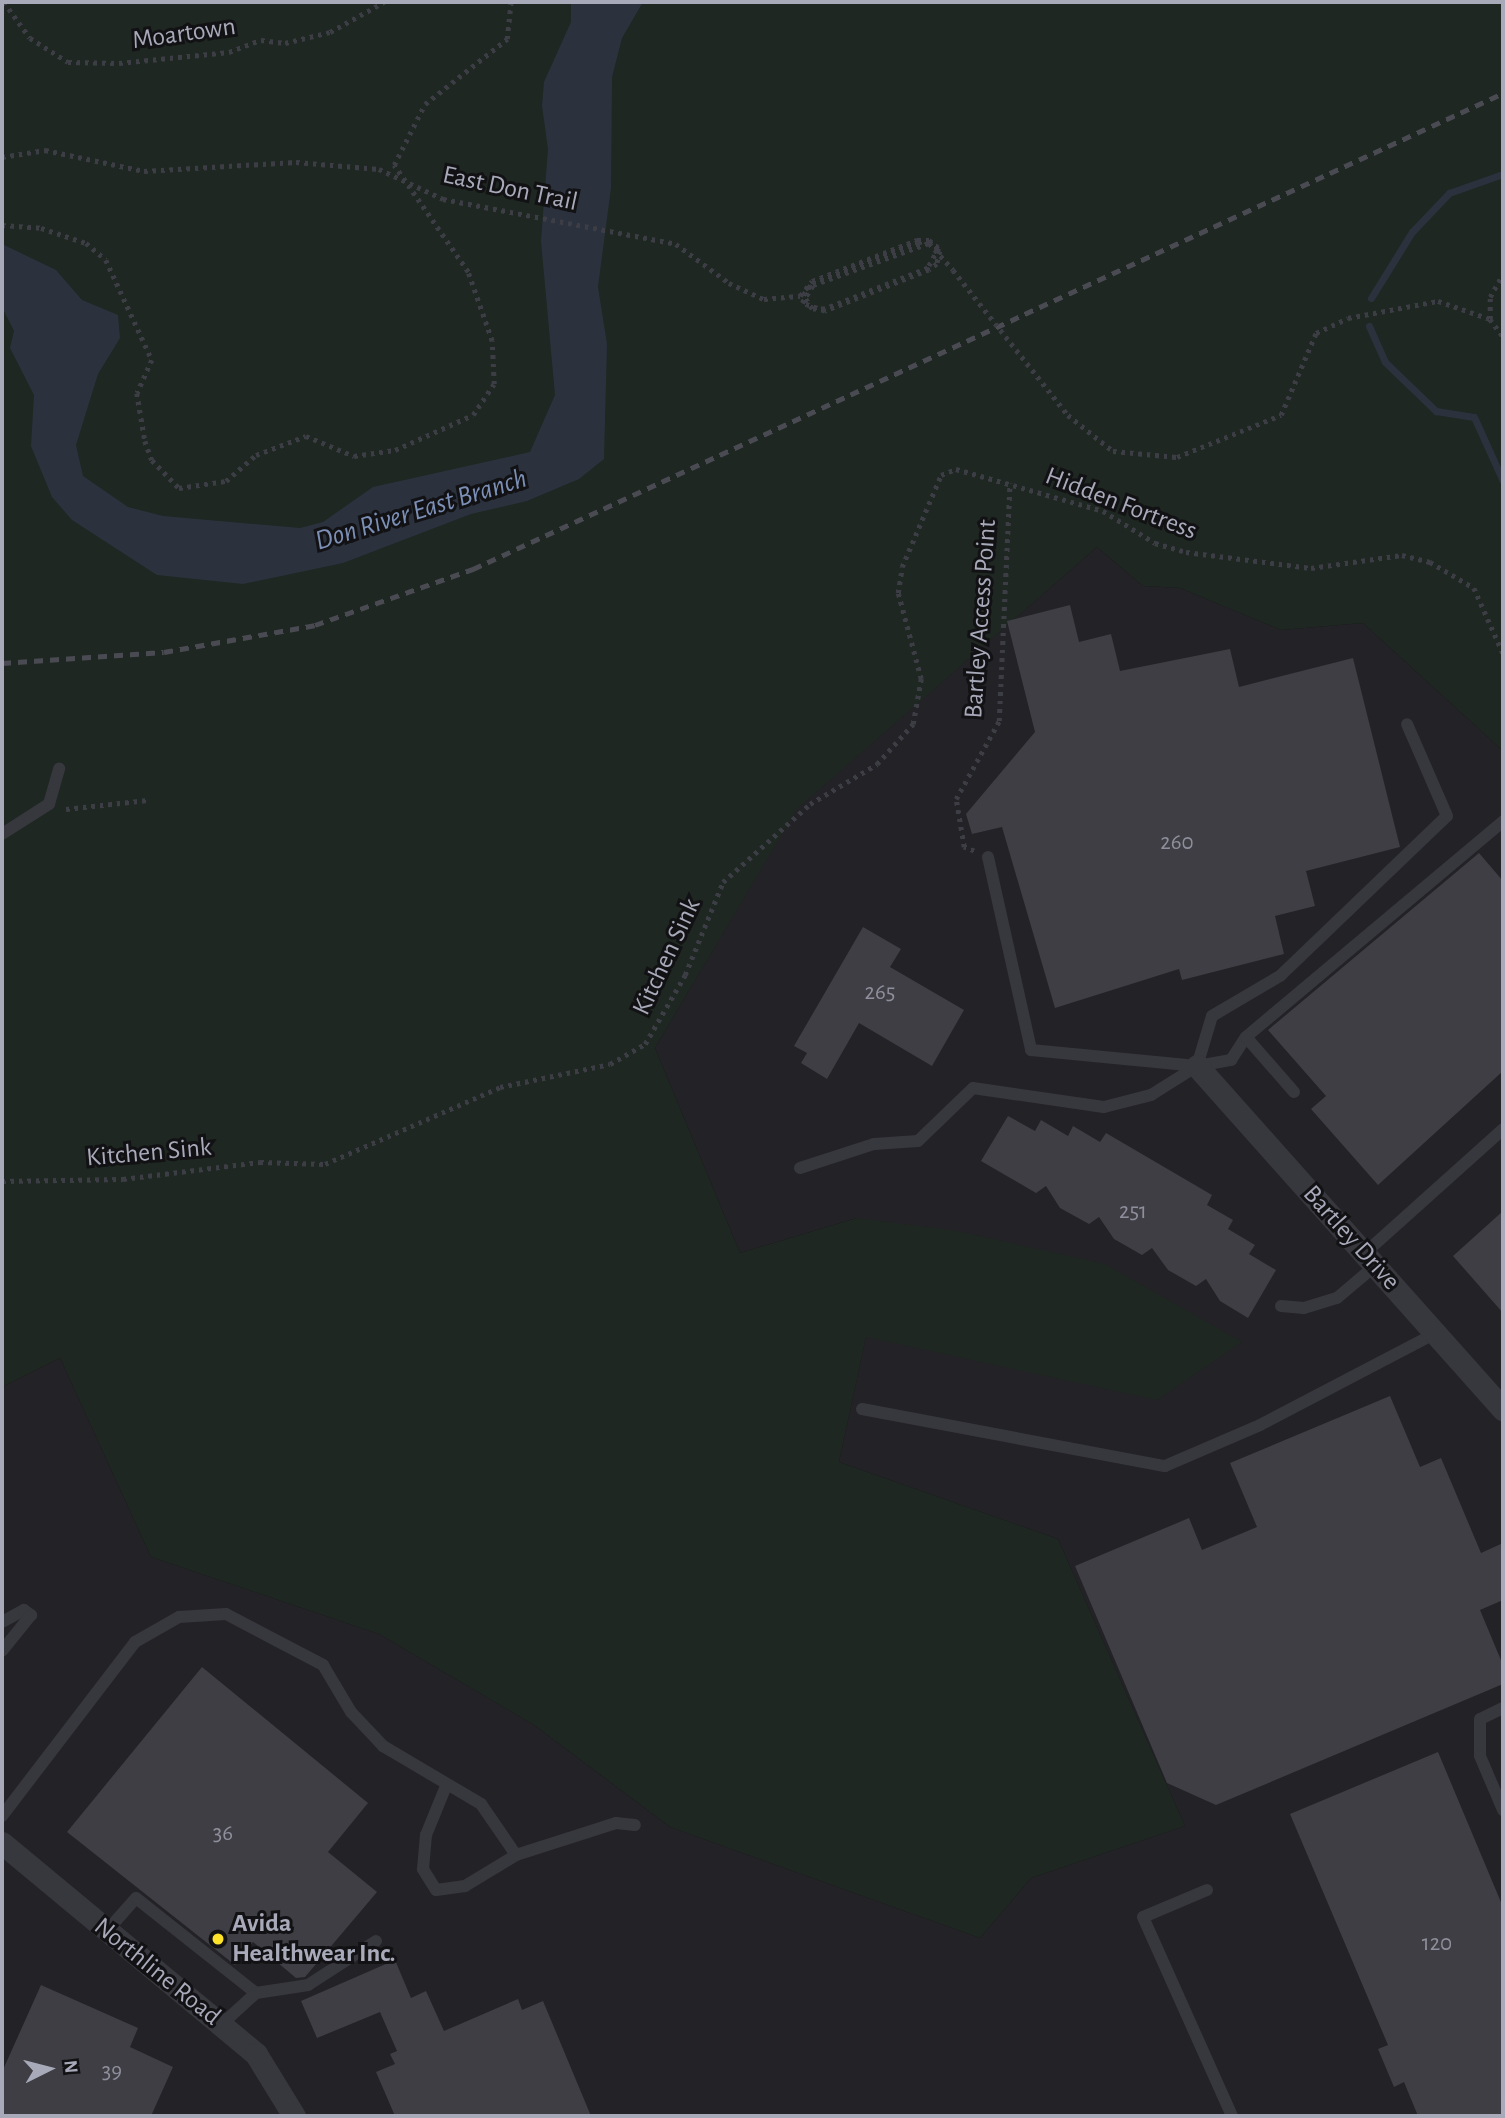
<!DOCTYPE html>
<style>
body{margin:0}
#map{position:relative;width:1505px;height:2118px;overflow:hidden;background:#171619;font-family:"Alegreya Sans",sans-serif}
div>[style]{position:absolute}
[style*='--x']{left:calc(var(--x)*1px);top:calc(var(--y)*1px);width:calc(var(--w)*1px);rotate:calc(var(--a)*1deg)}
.built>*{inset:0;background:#232226}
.green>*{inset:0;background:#1e2721}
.water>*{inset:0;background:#2b323e}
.stream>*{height:7px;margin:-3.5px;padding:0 3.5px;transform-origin:3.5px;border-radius:3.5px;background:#2b323e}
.building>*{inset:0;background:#3e3e44}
.path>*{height:4.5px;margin-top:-2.25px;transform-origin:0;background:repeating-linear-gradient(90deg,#3d3e45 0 3.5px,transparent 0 8.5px)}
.lane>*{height:12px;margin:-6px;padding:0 6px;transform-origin:6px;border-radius:6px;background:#37373e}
.street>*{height:23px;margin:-11.5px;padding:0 11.5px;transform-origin:11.5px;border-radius:11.5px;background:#37373e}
.rail>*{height:5px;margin-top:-2.5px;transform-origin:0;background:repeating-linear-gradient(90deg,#4a4a53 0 9px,transparent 0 16px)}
.path-bridge>*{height:4.5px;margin-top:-2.25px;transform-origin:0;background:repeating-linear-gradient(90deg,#3d3e45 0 3.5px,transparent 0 8.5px)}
.dots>*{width:19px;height:19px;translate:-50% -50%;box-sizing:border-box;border:4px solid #121114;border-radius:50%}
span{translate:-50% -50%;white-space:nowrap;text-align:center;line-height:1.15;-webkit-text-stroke:6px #121114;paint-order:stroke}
.number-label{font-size:23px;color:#8e8f9c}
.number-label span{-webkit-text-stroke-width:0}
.street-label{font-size:26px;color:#a8aaba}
.poi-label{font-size:26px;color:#a8aaba;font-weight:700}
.left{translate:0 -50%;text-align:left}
.water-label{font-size:28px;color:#7c90b7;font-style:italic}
.frame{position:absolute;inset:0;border:4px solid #a8aaba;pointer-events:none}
.north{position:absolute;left:14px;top:2034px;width:70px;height:70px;-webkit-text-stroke:5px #121114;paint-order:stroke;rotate:84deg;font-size:19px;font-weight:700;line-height:28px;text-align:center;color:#a8aaba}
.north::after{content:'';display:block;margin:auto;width:24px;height:32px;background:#a8aaba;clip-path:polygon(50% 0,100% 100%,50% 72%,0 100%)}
</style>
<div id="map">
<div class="built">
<div style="clip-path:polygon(1097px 547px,1143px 586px,1180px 588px,1281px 630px,1363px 623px,1503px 751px,1503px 2116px,2px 2116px,2px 1387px,60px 1358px,151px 1557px,379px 1634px,534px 1725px,670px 1827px,980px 1938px,1031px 1878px,1185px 1826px,1058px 1539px,839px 1462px,866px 1336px,1157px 1399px,857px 1218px,740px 1253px,655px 1048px,796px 809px)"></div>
</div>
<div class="green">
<div style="clip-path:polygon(2px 2px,1503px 2px,1503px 751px,1363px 623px,1281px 630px,1180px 588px,1143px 586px,1097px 547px,797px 809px,655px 1048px,740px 1253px,857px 1218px,957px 1231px,1105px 1264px,1242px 1342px,1157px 1400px,866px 1337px,839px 1462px,1058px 1539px,1185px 1826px,1031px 1878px,980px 1938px,670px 1827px,534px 1725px,379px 1634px,151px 1557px,60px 1358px,2px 1387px)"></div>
</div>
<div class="water">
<div style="clip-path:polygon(571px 2px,643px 2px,622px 38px,612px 77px,611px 188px,598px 287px,607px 344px,604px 459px,579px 479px,527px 501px,471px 514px,343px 563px,243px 584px,157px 575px,72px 520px,52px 497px,31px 446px,34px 395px,10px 348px,14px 331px,2px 307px,2px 244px,56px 270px,82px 300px,118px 315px,120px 338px,98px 374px,76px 445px,83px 476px,128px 507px,163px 516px,300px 528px,323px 522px,373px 487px,530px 452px,555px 395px,541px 241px,548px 149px,542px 106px,544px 82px,571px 22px)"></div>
</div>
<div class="stream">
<div style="--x:1371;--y:298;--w:78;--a:-58.2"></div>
<div style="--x:1412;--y:232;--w:54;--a:-46.5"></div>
<div style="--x:1449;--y:193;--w:57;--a:-19.4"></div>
<div style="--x:1369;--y:326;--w:39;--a:66"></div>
<div style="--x:1385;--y:362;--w:71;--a:43.9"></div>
<div style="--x:1436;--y:411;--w:38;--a:9"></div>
<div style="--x:1474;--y:417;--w:70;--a:65.6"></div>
</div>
<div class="building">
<div style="clip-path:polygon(1070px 605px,1079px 642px,1111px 634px,1120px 671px,1230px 649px,1239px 687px,1353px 658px,1400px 847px,1306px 871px,1315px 906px,1275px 916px,1284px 954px,1182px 980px,1179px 969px,1055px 1008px,1002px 827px,972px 834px,966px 814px,1035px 732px,1007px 621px)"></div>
<div style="clip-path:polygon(1479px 853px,1503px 881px,1503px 1071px,1378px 1185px,1311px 1109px,1326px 1096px,1268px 1030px)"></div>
<div style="clip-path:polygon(863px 927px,901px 949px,890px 967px,964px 1010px,932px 1066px,859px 1023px,827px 1079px,801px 1063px,807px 1053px,794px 1046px)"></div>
<div style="clip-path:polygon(1008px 1116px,1035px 1131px,1041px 1120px,1068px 1136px,1073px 1126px,1100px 1142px,1106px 1133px,1212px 1195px,1207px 1205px,1233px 1220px,1228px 1229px,1255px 1245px,1249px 1254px,1276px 1270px,1248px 1318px,1220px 1301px,1206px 1279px,1196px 1286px,1168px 1270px,1152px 1248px,1142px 1255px,1114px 1239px,1099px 1217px,1089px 1224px,1060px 1208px,1046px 1186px,1036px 1193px,981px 1161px)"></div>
<div style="clip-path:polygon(1503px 1211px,1503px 1313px,1453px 1256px)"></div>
<div style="clip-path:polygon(1390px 1396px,1420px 1467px,1441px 1458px,1481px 1553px,1503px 1543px,1503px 1600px,1480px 1610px,1503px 1665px,1503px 1684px,1216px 1805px,1167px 1783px,1075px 1566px,1189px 1518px,1202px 1550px,1257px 1527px,1230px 1463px)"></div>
<div style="clip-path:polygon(202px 1667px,368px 1803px,328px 1852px,377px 1892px,305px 1977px,296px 1978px,253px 1942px,235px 1965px,67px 1832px)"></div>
<div style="clip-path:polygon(1438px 1752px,1503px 1907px,1503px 2116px,1418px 2116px,1404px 2082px,1394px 2087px,1378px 2049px,1388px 2045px,1290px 1814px)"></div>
<div style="clip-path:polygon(395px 1960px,411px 1998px,426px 1991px,444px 2031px,518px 1999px,522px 2010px,543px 2001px,591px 2116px,395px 2116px,376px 2072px,395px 2064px,390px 2054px,397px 2051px,380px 2012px,317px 2038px,301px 2001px)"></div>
<div style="clip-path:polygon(41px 1985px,138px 2028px,130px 2047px,173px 2067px,151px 2116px,2px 2116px,2px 2072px)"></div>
</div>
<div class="path">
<div style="--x:4;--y:2;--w:44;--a:54.2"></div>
<div style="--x:30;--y:38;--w:45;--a:32.3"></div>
<div style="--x:68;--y:62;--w:51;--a:1.1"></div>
<div style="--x:119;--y:63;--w:111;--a:-5.7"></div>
<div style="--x:229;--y:52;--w:34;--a:-21"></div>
<div style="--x:261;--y:40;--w:24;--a:7"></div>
<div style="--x:285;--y:43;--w:46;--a:-13.7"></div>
<div style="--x:330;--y:32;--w:62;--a:-29.1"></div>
<div style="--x:2;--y:157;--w:44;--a:-9.2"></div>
<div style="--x:45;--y:150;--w:101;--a:12"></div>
<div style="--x:144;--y:171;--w:152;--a:-3.4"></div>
<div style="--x:296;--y:162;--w:83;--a:4.8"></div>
<div style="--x:379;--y:169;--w:71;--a:25.1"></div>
<div style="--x:443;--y:199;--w:237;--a:10.9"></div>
<div style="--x:676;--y:244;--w:66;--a:36.3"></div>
<div style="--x:729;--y:283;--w:38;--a:25"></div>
<div style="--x:764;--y:299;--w:36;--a:-5"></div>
<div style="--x:800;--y:296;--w:19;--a:-51"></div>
<div style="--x:812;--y:281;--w:113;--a:-21.3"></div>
<div style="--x:917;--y:240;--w:12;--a:0"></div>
<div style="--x:929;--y:240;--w:13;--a:39"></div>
<div style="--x:939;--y:248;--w:23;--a:119"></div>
<div style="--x:928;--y:268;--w:111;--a:158.3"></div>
<div style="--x:825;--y:309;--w:13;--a:180"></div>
<div style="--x:812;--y:309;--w:17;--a:-123"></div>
<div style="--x:2;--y:225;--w:39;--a:4"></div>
<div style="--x:41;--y:228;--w:47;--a:18.4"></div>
<div style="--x:86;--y:243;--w:26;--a:40"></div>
<div style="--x:106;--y:260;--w:110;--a:65.3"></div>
<div style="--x:152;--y:360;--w:36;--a:114"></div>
<div style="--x:137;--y:393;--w:49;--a:80.5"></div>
<div style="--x:145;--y:441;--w:20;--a:70"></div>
<div style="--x:152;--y:460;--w:39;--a:46"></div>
<div style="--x:179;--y:488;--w:48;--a:-8.5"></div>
<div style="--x:226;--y:481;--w:40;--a:-41"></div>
<div style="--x:256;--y:455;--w:53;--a:-20.8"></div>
<div style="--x:306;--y:436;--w:52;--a:22.6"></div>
<div style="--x:354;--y:456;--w:41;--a:-8.3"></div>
<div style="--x:395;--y:450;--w:85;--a:-24.2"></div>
<div style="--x:473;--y:415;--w:37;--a:-56"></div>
<div style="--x:494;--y:384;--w:43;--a:-92.7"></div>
<div style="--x:492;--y:341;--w:73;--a:-109.2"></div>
<div style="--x:468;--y:272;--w:130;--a:-124.7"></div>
<div style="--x:394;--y:165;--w:68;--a:-63.1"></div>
<div style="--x:425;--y:104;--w:105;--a:-38.4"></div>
<div style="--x:507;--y:39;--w:37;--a:-84"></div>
<div style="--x:1490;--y:319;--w:22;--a:-90"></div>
<div style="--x:1490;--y:297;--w:26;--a:-61"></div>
<div style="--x:1068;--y:415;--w:58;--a:38.7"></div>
<div style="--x:1113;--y:451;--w:64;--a:5.4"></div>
<div style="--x:1177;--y:457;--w:112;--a:-22"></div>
<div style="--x:1281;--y:415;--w:89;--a:-66.9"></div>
<div style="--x:1316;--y:333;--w:35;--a:-25"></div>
<div style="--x:1348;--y:318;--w:92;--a:-10.7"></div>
<div style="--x:1438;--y:301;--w:55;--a:19.1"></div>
<div style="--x:1490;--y:319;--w:21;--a:53"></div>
<div style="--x:66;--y:809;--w:82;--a:-6.3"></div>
<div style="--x:974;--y:851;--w:11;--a:-158"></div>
<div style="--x:964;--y:847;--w:49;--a:-99.5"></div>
<div style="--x:956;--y:799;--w:89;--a:-61.1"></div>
<div style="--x:999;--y:721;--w:238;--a:-87.4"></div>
<div style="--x:2;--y:1181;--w:121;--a:-0.9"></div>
<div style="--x:123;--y:1179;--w:138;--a:-7.1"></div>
<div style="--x:260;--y:1162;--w:65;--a:1.8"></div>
<div style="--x:325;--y:1164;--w:191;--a:-23.7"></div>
<div style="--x:500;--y:1087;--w:112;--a:-11.8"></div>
<div style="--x:610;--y:1064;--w:40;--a:-29.7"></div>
<div style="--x:645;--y:1044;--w:80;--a:-59.9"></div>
<div style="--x:685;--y:975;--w:100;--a:-67.8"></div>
<div style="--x:723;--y:882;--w:117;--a:-41.9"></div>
<div style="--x:810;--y:804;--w:78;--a:-30.8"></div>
<div style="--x:877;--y:764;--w:54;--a:-48"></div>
<div style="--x:913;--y:724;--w:46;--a:-79.9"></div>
<div style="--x:921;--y:679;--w:89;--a:-105"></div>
<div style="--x:898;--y:593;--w:26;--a:-81"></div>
<div style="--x:902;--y:567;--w:100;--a:-67"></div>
<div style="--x:941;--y:475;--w:16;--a:-22"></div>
<div style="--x:956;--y:469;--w:153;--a:15.9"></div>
<div style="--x:1103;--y:511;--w:61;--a:31.6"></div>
<div style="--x:1155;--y:543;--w:32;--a:16"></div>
<div style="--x:1186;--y:552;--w:126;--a:7.3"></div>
<div style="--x:1311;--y:568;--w:92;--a:-8.1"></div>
<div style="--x:1402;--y:555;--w:29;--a:14"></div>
<div style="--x:1430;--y:562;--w:51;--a:30.6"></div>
<div style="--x:1474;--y:588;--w:71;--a:66"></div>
</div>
<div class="lane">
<div style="--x:2;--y:834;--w:56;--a:-32.6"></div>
<div style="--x:49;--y:804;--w:37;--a:-74"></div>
<div style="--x:988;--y:857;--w:198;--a:77.4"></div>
<div style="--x:1031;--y:1050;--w:167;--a:5.5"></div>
<div style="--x:1197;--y:1066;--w:35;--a:-10"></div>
<div style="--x:1231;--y:1060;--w:27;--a:-57"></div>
<div style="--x:1294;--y:1092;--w:73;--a:-131.1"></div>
<div style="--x:1246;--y:1037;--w:336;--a:-40"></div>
<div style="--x:800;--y:1168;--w:78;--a:-18"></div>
<div style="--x:874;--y:1144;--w:44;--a:-3.9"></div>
<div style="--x:918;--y:1141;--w:76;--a:-43.9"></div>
<div style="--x:973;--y:1088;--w:132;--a:8.3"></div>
<div style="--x:1104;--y:1107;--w:49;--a:-14.3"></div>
<div style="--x:1151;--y:1095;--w:54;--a:-32.2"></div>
<div style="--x:1197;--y:1066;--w:52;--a:-73.3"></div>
<div style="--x:1212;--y:1016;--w:79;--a:-30.5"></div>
<div style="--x:1280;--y:976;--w:231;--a:-43.8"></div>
<div style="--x:1447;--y:816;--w:100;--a:-113.5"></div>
<div style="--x:1365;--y:1253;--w:186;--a:-41.9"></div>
<div style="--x:1281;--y:1306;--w:23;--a:5"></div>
<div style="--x:1304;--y:1308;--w:34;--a:-17"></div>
<div style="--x:1337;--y:1298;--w:51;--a:-40.2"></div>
<div style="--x:862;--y:1409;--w:308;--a:10.7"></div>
<div style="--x:1165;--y:1466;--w:103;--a:-23.3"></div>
<div style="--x:1260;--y:1425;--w:199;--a:-27.6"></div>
<div style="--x:2;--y:1622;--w:25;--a:-29"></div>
<div style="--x:24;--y:1610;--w:9;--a:36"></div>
<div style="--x:31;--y:1615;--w:46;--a:128.9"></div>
<div style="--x:1503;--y:1708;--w:25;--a:154"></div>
<div style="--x:1480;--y:1719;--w:37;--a:90"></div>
<div style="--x:1480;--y:1756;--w:59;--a:66.9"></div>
<div style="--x:2;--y:1816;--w:219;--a:-52.6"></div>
<div style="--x:135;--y:1642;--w:51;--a:-29.6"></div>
<div style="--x:179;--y:1617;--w:47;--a:-3.7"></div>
<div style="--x:226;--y:1614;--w:110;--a:27.7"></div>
<div style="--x:323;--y:1665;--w:55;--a:59.2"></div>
<div style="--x:351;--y:1712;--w:47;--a:46.7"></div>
<div style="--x:383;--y:1746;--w:114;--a:30.6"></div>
<div style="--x:481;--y:1804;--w:62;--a:55.5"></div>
<div style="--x:516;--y:1855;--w:60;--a:148.7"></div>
<div style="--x:465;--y:1886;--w:29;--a:172"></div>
<div style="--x:436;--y:1890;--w:25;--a:-122"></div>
<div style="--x:423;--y:1869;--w:34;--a:-85"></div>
<div style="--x:426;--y:1835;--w:53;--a:-67.8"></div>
<div style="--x:516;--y:1855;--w:105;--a:-17.7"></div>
<div style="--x:616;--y:1823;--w:19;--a:6"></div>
<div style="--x:1207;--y:1890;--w:69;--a:157.1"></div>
<div style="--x:1143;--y:1917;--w:218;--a:65.9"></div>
<div style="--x:106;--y:1932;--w:45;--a:-48.6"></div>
<div style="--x:136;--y:1898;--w:153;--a:38.4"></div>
<div style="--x:256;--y:1993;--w:53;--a:-8.7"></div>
<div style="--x:308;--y:1985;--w:81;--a:-32.9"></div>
<div style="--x:222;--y:2024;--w:46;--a:-42.4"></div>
</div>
<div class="street">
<div style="--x:1197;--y:1066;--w:460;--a:48.3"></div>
<div style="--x:2;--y:1843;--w:330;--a:39.7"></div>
<div style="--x:256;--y:2054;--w:73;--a:58.5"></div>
</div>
<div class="rail">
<div style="--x:2;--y:663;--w:162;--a:-3.9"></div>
<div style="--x:164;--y:652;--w:153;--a:-10.1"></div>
<div style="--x:315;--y:625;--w:168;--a:-19.5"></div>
<div style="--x:473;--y:569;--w:1135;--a:-24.8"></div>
</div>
<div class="path-bridge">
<div style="--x:803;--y:295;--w:15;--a:-53"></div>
<div style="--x:812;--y:283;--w:114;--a:-21.1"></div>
<div style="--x:918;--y:242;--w:11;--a:-5"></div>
<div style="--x:929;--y:241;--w:15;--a:42"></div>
<div style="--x:940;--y:251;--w:13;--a:103"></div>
<div style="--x:937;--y:264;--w:10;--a:143"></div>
<div style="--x:929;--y:270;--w:112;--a:158.5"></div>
<div style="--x:825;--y:311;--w:24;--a:-161"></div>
<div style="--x:802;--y:303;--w:21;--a:-59"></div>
<div style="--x:813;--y:285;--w:123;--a:-19.9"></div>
<div style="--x:929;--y:243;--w:36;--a:48"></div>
<div style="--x:953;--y:270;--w:185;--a:51.6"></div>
</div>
<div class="dots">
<div style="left:218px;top:1939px;background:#fee129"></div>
</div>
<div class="number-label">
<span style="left:1177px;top:843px">260</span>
<span style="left:880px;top:993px">265</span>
<span style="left:1133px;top:1212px">251</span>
<span style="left:223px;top:1834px">36</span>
<span style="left:1437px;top:1944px">120</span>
<span style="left:112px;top:2072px">39</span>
</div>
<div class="street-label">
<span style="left:184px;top:34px;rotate:-8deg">Moartown</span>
<span style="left:510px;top:189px;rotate:12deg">East Don Trail</span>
<span style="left:1121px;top:504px;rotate:21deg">Hidden Fortress</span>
<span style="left:981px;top:619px;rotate:-86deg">Bartley Access Point</span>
<span style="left:667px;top:957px;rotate:-65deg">Kitchen Sink</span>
<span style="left:149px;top:1153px;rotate:-5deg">Kitchen Sink</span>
<span style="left:1351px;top:1238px;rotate:48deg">Bartley Drive</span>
<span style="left:157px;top:1972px;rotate:39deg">Northline Road</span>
</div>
<div class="poi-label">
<span class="left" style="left:232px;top:1939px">Avida<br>Healthwear Inc.</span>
</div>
<div class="water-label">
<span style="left:421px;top:510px;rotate:-17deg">Don River East Branch</span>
</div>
<div class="frame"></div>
<div class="north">N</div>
</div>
